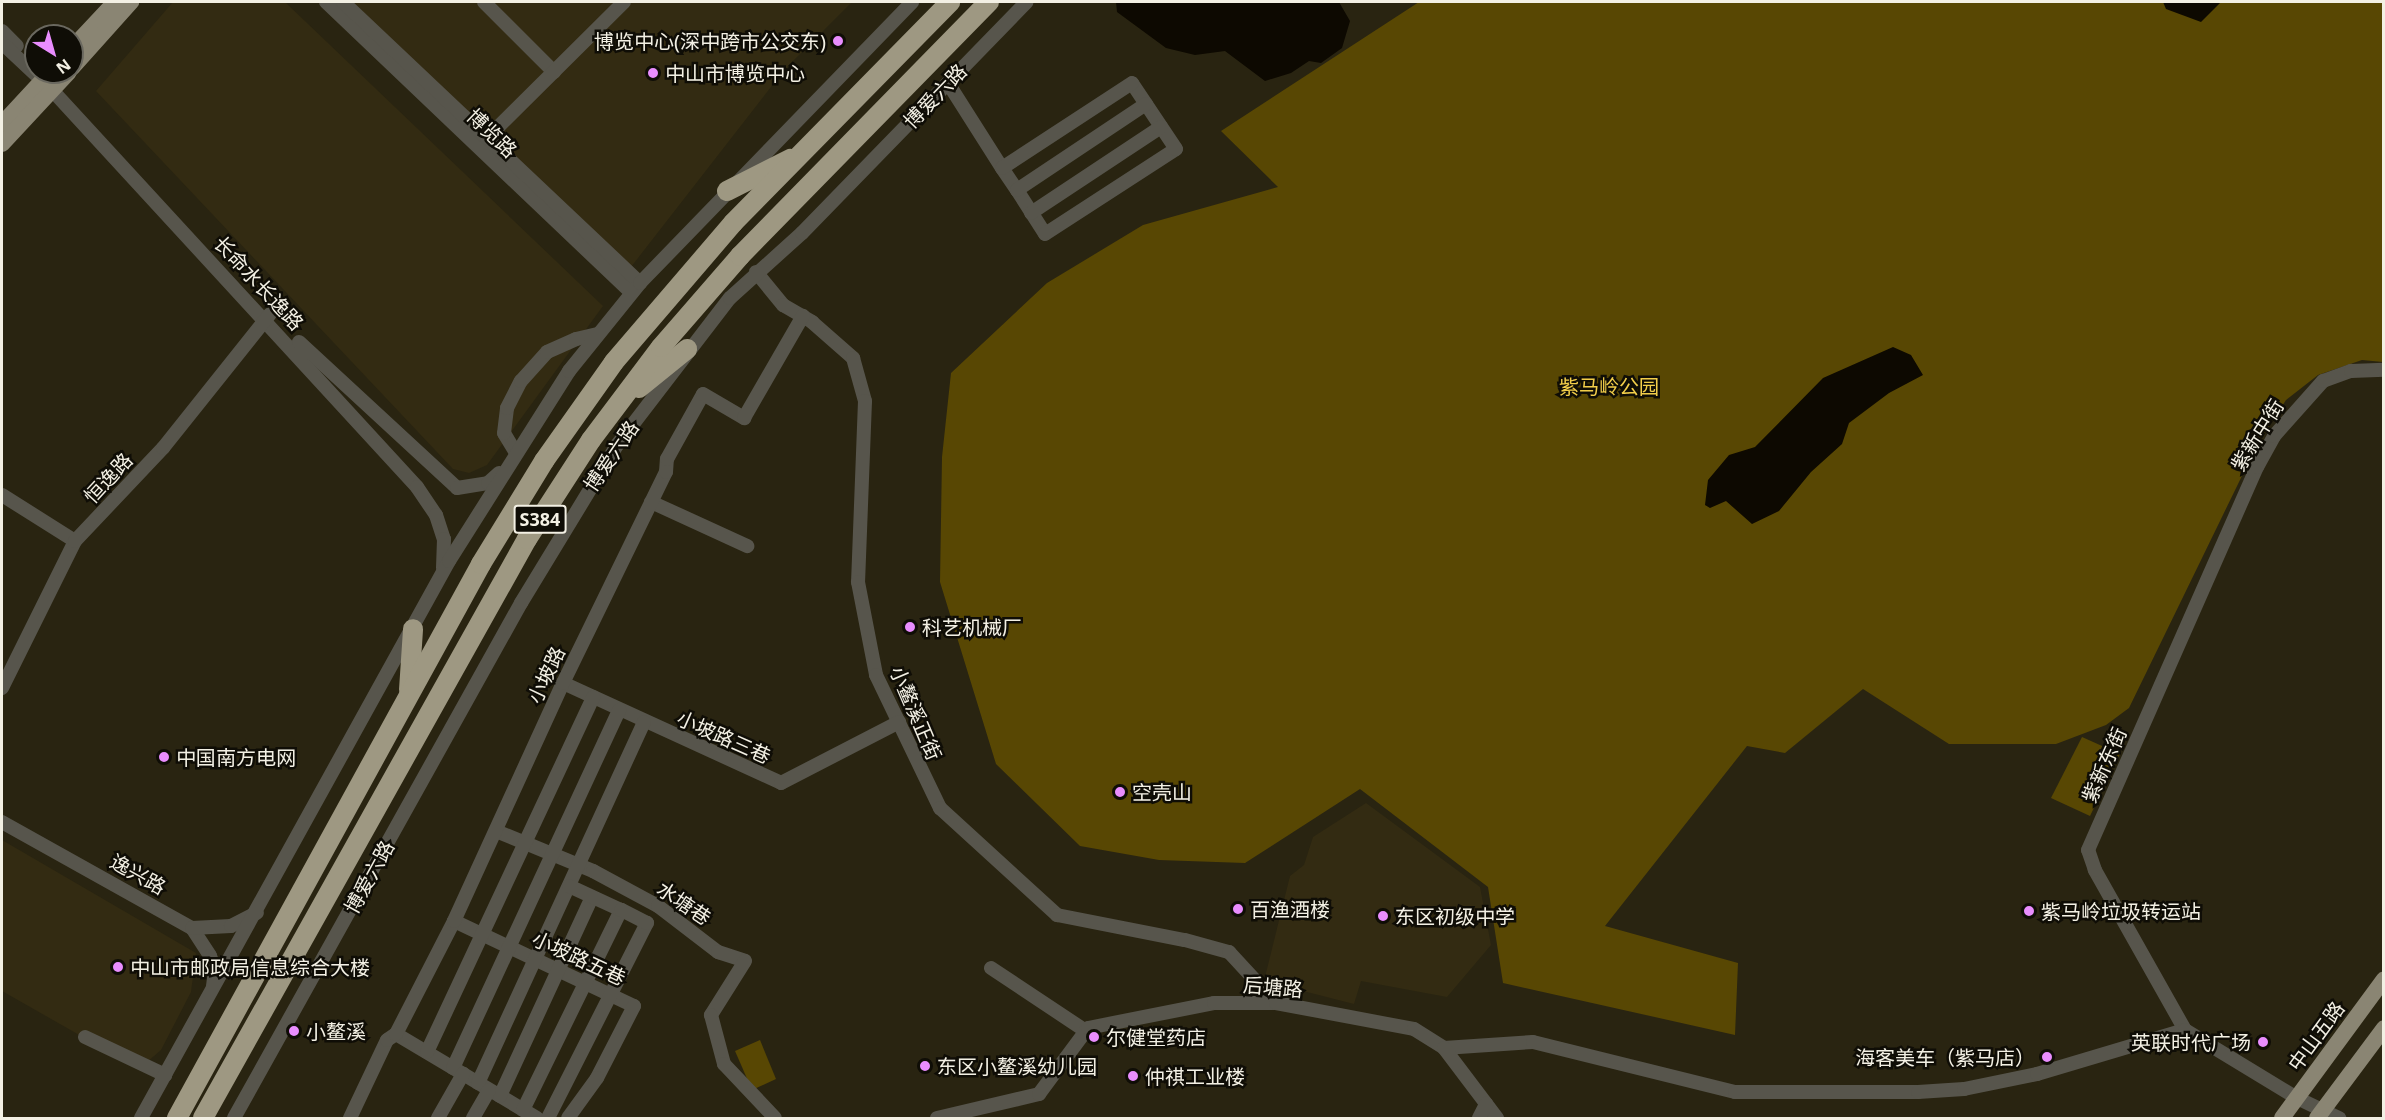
<!DOCTYPE html>
<meta charset="utf-8">
<style>
body{margin:0}
#map{position:relative;width:2385px;height:1120px;overflow:hidden;background:#292411;font-family:"Noto Sans","Noto Sans SC",sans-serif}
div>[style]{position:absolute}
[style*='--x']{left:calc(var(--x)*1px);top:calc(var(--y)*1px);width:calc(var(--w)*1px);rotate:calc(var(--a)*1deg)}
.built>*{inset:0;background:#332b12}
.green>*{inset:0;background:#584703}
.water>*{inset:0;background:#0d0901}
.minor>*{height:14px;margin:-7px;padding:0 7px;transform-origin:7px;border-radius:7px;background:#57554c}
.major>*{height:16px;margin:-8px;padding:0 8px;transform-origin:8px;border-radius:8px;background:#8a8573}
.highway>*{height:20px;margin:-10px;padding:0 10px;transform-origin:10px;border-radius:10px;background:#9e9882}
.dots>*{width:16px;height:16px;translate:-50% -50%;box-sizing:border-box;border:3px solid #0f0d06;border-radius:50%}
span{translate:-50% -50%;white-space:nowrap;text-align:center;line-height:1.15;-webkit-text-stroke:5px #0f0d06;paint-order:stroke}
.shield-label span{padding:2px 4px;background:#0f0d06;border:2px solid;border-radius:4px;-webkit-text-stroke-width:0}
.shield-label{font-size:18px;color:#f3f0e4;font-weight:700}
.poi-label{font-size:20px;color:#f3f0e4}
.right{translate:-100% -50%;text-align:right}
.left{translate:0 -50%;text-align:left}
.street-label{font-size:20px;color:#f3f0e4}
.park-label{font-size:20px;color:#f2ce4a}
.frame{position:absolute;inset:0;border:3px solid #f3f0e4;pointer-events:none}
.north{position:absolute;left:24px;top:24px;width:60px;height:60px;box-sizing:border-box;background:#0f0d06;border:2px solid #6a685f;border-radius:50%;rotate:143deg;font-size:16px;font-weight:700;line-height:24px;text-align:center;color:#f3f0e4}
.north::after{content:'';display:block;margin:auto;width:21px;height:27px;background:#e98dfe;clip-path:polygon(50% 0,100% 100%,50% 72%,0 100%)}
</style>
<div id="map">
<div class="built">
<div style="clip-path:polygon(173px 2px,285px 2px,603px 306px,487px 465px,469px 473px,453px 469px,96px 91px)"></div>
<div style="clip-path:polygon(351px 2px,852px 2px,785px 69px,631px 267px)"></div>
<div style="clip-path:polygon(1366px 803px,1480px 887px,1491px 945px,1447px 997px,1361px 981px,1354px 1004px,1264px 981px,1290px 876px,1304px 865px,1313px 837px)"></div>
<div style="clip-path:polygon(2px 840px,196px 953px,191px 992px,161px 1050px,139px 1069px,2px 991px)"></div>
</div>
<div class="green">
<div style="clip-path:polygon(1419px 2px,2383px 2px,2383px 362px,2362px 360px,2318px 375px,2286px 400px,2257px 445px,2129px 708px,2106px 725px,2056px 744px,1949px 744px,1863px 689px,1785px 753px,1747px 746px,1605px 926px,1738px 963px,1735px 1035px,1503px 983px,1488px 887px,1360px 789px,1245px 863px,1159px 860px,1080px 846px,996px 764px,940px 582px,942px 457px,951px 373px,1047px 283px,1143px 225px,1278px 187px,1221px 131px)"></div>
<div style="clip-path:polygon(2082px 737px,2120px 754px,2090px 816px,2051px 798px)"></div>
<div style="clip-path:polygon(760px 1040px,776px 1079px,752px 1090px,735px 1051px)"></div>
</div>
<div class="water">
<div style="clip-path:polygon(1116px 2px,1339px 2px,1350px 21px,1342px 48px,1321px 63px,1309px 61px,1291px 73px,1265px 81px,1225px 51px,1195px 55px,1166px 48px,1117px 12px)"></div>
<div style="clip-path:polygon(2163px 2px,2221px 2px,2201px 22px,2166px 9px)"></div>
<div style="clip-path:polygon(1893px 347px,1911px 355px,1923px 375px,1889px 393px,1849px 423px,1842px 444px,1811px 472px,1779px 511px,1752px 524px,1726px 501px,1710px 508px,1705px 505px,1708px 480px,1729px 455px,1755px 447px,1823px 378px)"></div>
</div>
<div class="minor">
<div style="--x:326;--y:2;--w:422;--a:43.6"></div>
<div style="--x:343;--y:2;--w:409;--a:43.4"></div>
<div style="--x:484;--y:2;--w:99;--a:45"></div>
<div style="--x:2;--y:31;--w:21;--a:45"></div>
<div style="--x:2;--y:43;--w:69;--a:43.2"></div>
<div style="--x:52;--y:90;--w:539;--a:47.4"></div>
<div style="--x:417;--y:487;--w:34;--a:56"></div>
<div style="--x:436;--y:515;--w:25;--a:72"></div>
<div style="--x:444;--y:539;--w:29;--a:92"></div>
<div style="--x:948;--y:83;--w:101;--a:57.6"></div>
<div style="--x:1002;--y:168;--w:27;--a:56"></div>
<div style="--x:1017;--y:190;--w:52;--a:57.5"></div>
<div style="--x:1045;--y:234;--w:156;--a:-33"></div>
<div style="--x:1176;--y:149;--w:79;--a:-123.7"></div>
<div style="--x:1132;--y:83;--w:155;--a:146.8"></div>
<div style="--x:487;--y:138;--w:193;--a:-44.8"></div>
<div style="--x:1017;--y:190;--w:155;--a:-33.7"></div>
<div style="--x:1031;--y:213;--w:156;--a:-33.5"></div>
<div style="--x:756;--y:272;--w:43;--a:50.7"></div>
<div style="--x:783;--y:305;--w:34;--a:30"></div>
<div style="--x:812;--y:322;--w:55;--a:41.3"></div>
<div style="--x:853;--y:358;--w:45;--a:74.4"></div>
<div style="--x:865;--y:401;--w:181;--a:92.2"></div>
<div style="--x:858;--y:582;--w:95;--a:79"></div>
<div style="--x:876;--y:675;--w:148;--a:64.3"></div>
<div style="--x:940;--y:808;--w:159;--a:42.4"></div>
<div style="--x:1057;--y:915;--w:130;--a:11.1"></div>
<div style="--x:1185;--y:940;--w:46;--a:15.3"></div>
<div style="--x:1229;--y:952;--w:69;--a:47.3"></div>
<div style="--x:299;--y:342;--w:215;--a:42.7"></div>
<div style="--x:457;--y:488;--w:31;--a:-9"></div>
<div style="--x:488;--y:483;--w:15;--a:-42"></div>
<div style="--x:516;--y:453;--w:23;--a:-121"></div>
<div style="--x:504;--y:433;--w:25;--a:-83"></div>
<div style="--x:507;--y:408;--w:30;--a:-63"></div>
<div style="--x:521;--y:381;--w:39;--a:-48"></div>
<div style="--x:547;--y:352;--w:32;--a:-24"></div>
<div style="--x:576;--y:339;--w:23;--a:-13"></div>
<div style="--x:2;--y:495;--w:86;--a:32.2"></div>
<div style="--x:651;--y:502;--w:106;--a:24.6"></div>
<div style="--x:563;--y:683;--w:240;--a:24.6"></div>
<div style="--x:781;--y:783;--w:133;--a:-27.3"></div>
<div style="--x:2;--y:688;--w:164;--a:-63.6"></div>
<div style="--x:75;--y:541;--w:128;--a:-46.6"></div>
<div style="--x:163;--y:448;--w:171;--a:-51.4"></div>
<div style="--x:2;--y:822;--w:218;--a:29.2"></div>
<div style="--x:192;--y:928;--w:33;--a:57"></div>
<div style="--x:210;--y:956;--w:15;--a:70"></div>
<div style="--x:215;--y:970;--w:16;--a:97"></div>
<div style="--x:496;--y:831;--w:105;--a:22.4"></div>
<div style="--x:593;--y:871;--w:74;--a:28.3"></div>
<div style="--x:658;--y:906;--w:76;--a:37.5"></div>
<div style="--x:718;--y:952;--w:28;--a:18"></div>
<div style="--x:745;--y:961;--w:64;--a:122.2"></div>
<div style="--x:711;--y:1015;--w:51;--a:75.1"></div>
<div style="--x:724;--y:1064;--w:74;--a:46.6"></div>
<div style="--x:454;--y:921;--w:199;--a:25.3"></div>
<div style="--x:634;--y:1006;--w:81;--a:117.2"></div>
<div style="--x:597;--y:1078;--w:49;--a:125.9"></div>
<div style="--x:192;--y:928;--w:39;--a:-3"></div>
<div style="--x:231;--y:926;--w:29;--a:-27"></div>
<div style="--x:991;--y:968;--w:114;--a:33.6"></div>
<div style="--x:2185;--y:1030;--w:184;--a:-119.4"></div>
<div style="--x:2095;--y:870;--w:21;--a:-109"></div>
<div style="--x:2088;--y:850;--w:419;--a:-66.2"></div>
<div style="--x:2257;--y:467;--w:35;--a:-61"></div>
<div style="--x:2274;--y:436;--w:74;--a:-48.3"></div>
<div style="--x:2323;--y:381;--w:30;--a:-20"></div>
<div style="--x:2351;--y:371;--w:33;--a:-2"></div>
<div style="--x:396;--y:1034;--w:164;--a:30.8"></div>
<div style="--x:85;--y:1037;--w:89;--a:25.4"></div>
<div style="--x:1444;--y:1048;--w:89;--a:-3.9"></div>
<div style="--x:1533;--y:1042;--w:208;--a:13.9"></div>
<div style="--x:1735;--y:1092;--w:183;--a:0"></div>
<div style="--x:1918;--y:1092;--w:46;--a:-3.7"></div>
<div style="--x:1964;--y:1089;--w:75;--a:-11.6"></div>
<div style="--x:2037;--y:1074;--w:154;--a:-16.6"></div>
<div style="--x:2185;--y:1030;--w:131;--a:31.3"></div>
<div style="--x:2297;--y:1098;--w:47;--a:25.5"></div>
<div style="--x:427;--y:1052;--w:392;--a:-64.9"></div>
<div style="--x:453;--y:1068;--w:395;--a:-65.1"></div>
<div style="--x:478;--y:1083;--w:397;--a:-65.3"></div>
<div style="--x:500;--y:1096;--w:219;--a:-65.2"></div>
<div style="--x:523;--y:1110;--w:223;--a:-63.9"></div>
<div style="--x:621;--y:910;--w:57;--a:-155.2"></div>
<div style="--x:141;--y:1118;--w:636;--a:-61.06"></div>
<div style="--x:449;--y:561;--w:225;--a:-57.7"></div>
<div style="--x:569;--y:371;--w:113;--a:-51.1"></div>
<div style="--x:640;--y:283;--w:391;--a:-45.9"></div>
<div style="--x:234;--y:1118;--w:590;--a:-60.87"></div>
<div style="--x:521;--y:603;--w:185;--a:-58.7"></div>
<div style="--x:617;--y:445;--w:185;--a:-52.5"></div>
<div style="--x:730;--y:298;--w:97;--a:-42.1"></div>
<div style="--x:802;--y:233;--w:322;--a:-45.8"></div>
<div style="--x:350;--y:1118;--w:86;--a:-64.6"></div>
<div style="--x:387;--y:1040;--w:11;--a:-34"></div>
<div style="--x:396;--y:1034;--w:127;--a:-62.8"></div>
<div style="--x:454;--y:921;--w:262;--a:-65.4"></div>
<div style="--x:563;--y:683;--w:235;--a:-64"></div>
<div style="--x:666;--y:472;--w:13;--a:-86"></div>
<div style="--x:667;--y:459;--w:74;--a:-61"></div>
<div style="--x:703;--y:394;--w:48;--a:30.3"></div>
<div style="--x:744;--y:418;--w:118;--a:-60"></div>
<div style="--x:438;--y:1118;--w:51;--a:-60.4"></div>
<div style="--x:473;--y:1118;--w:32;--a:-60"></div>
<div style="--x:548;--y:1118;--w:219;--a:-63.1"></div>
<div style="--x:647;--y:923;--w:29;--a:-153"></div>
<div style="--x:937;--y:1118;--w:105;--a:-13.2"></div>
<div style="--x:1039;--y:1094;--w:82;--a:-53.4"></div>
<div style="--x:1088;--y:1028;--w:128;--a:-11.2"></div>
<div style="--x:1214;--y:1003;--w:62;--a:0"></div>
<div style="--x:1276;--y:1003;--w:140;--a:10.7"></div>
<div style="--x:1414;--y:1029;--w:36;--a:32"></div>
<div style="--x:1444;--y:1048;--w:88;--a:52.9"></div>
<div style="--x:1479;--y:1118;--w:16;--a:-63"></div>
</div>
<div class="major">
<div style="--x:72;--y:48;--w:63;--a:-46.9"></div>
<div style="--x:72;--y:68;--w:89;--a:-48.2"></div>
<div style="--x:2;--y:124;--w:71;--a:-47.3"></div>
<div style="--x:2;--y:144;--w:98;--a:-47.1"></div>
<div style="--x:2282;--y:1118;--w:172;--a:-53.7"></div>
<div style="--x:2317;--y:1118;--w:112;--a:-53.3"></div>
</div>
<div class="highway">
<div style="--x:727;--y:191;--w:71;--a:-26.9"></div>
<div style="--x:639;--y:388;--w:62;--a:-39.1"></div>
<div style="--x:409;--y:690;--w:61;--a:-86.2"></div>
<div style="--x:177;--y:1118;--w:632;--a:-61.24"></div>
<div style="--x:481;--y:564;--w:121;--a:-58.5"></div>
<div style="--x:544;--y:461;--w:121;--a:-54.7"></div>
<div style="--x:614;--y:362;--w:183;--a:-49.4"></div>
<div style="--x:733;--y:223;--w:310;--a:-45.5"></div>
<div style="--x:203;--y:1118;--w:663;--a:-60.77"></div>
<div style="--x:527;--y:539;--w:118;--a:-57.1"></div>
<div style="--x:591;--y:440;--w:116;--a:-53"></div>
<div style="--x:661;--y:347;--w:121;--a:-49"></div>
<div style="--x:740;--y:256;--w:356;--a:-45.6"></div>
</div>
<div class="dots">
<div style="left:838px;top:41px;background:#e98dfe"></div>
<div style="left:653px;top:73px;background:#e98dfe"></div>
<div style="left:910px;top:627px;background:#e98dfe"></div>
<div style="left:164px;top:757px;background:#e98dfe"></div>
<div style="left:1120px;top:792px;background:#e98dfe"></div>
<div style="left:1238px;top:909px;background:#e98dfe"></div>
<div style="left:2029px;top:911px;background:#e98dfe"></div>
<div style="left:1383px;top:916px;background:#e98dfe"></div>
<div style="left:118px;top:967px;background:#e98dfe"></div>
<div style="left:294px;top:1031px;background:#e98dfe"></div>
<div style="left:1094px;top:1037px;background:#e98dfe"></div>
<div style="left:2263px;top:1042px;background:#e98dfe"></div>
<div style="left:2047px;top:1057px;background:#e98dfe"></div>
<div style="left:925px;top:1066px;background:#e98dfe"></div>
<div style="left:1133px;top:1076px;background:#e98dfe"></div>
</div>
<div class="shield-label">
<span style="left:540px;top:519px">S384</span>
</div>
<div class="poi-label">
<span class="right" style="left:826px;top:41px">博览中心(深中跨市公交东)</span>
<span class="left" style="left:665px;top:73px">中山市博览中心</span>
<span class="left" style="left:922px;top:627px">科艺机械厂</span>
<span class="left" style="left:176px;top:757px">中国南方电网</span>
<span class="left" style="left:1132px;top:792px">空壳山</span>
<span class="left" style="left:1250px;top:909px">百渔酒楼</span>
<span class="left" style="left:2041px;top:911px">紫马岭垃圾转运站</span>
<span class="left" style="left:1395px;top:916px">东区初级中学</span>
<span class="left" style="left:130px;top:967px">中山市邮政局信息综合大楼</span>
<span class="left" style="left:306px;top:1031px">小鳌溪</span>
<span class="left" style="left:1106px;top:1037px">尔健堂药店</span>
<span class="right" style="left:2251px;top:1042px">英联时代广场</span>
<span class="right" style="left:2035px;top:1057px">海客美车（紫马店）</span>
<span class="left" style="left:937px;top:1066px">东区小鳌溪幼儿园</span>
<span class="left" style="left:1145px;top:1076px">仲祺工业楼</span>
</div>
<div class="street-label">
<span style="left:935px;top:96px;rotate:-46deg">博爱六路</span>
<span style="left:492px;top:133px;rotate:44deg">博览路</span>
<span style="left:259px;top:283px;rotate:47deg">长命水长逸路</span>
<span style="left:2257px;top:435px;rotate:-58deg">紫新中街</span>
<span style="left:611px;top:456px;rotate:-56deg">博爱六路</span>
<span style="left:108px;top:478px;rotate:-47deg">恒逸路</span>
<span style="left:546px;top:675px;rotate:-65deg">小坡路</span>
<span style="left:916px;top:713px;rotate:67deg">小鳌溪正街</span>
<span style="left:724px;top:737px;rotate:24deg">小坡路三巷</span>
<span style="left:2104px;top:765px;rotate:-66deg">紫新东街</span>
<span style="left:138px;top:874px;rotate:29deg">逸兴路</span>
<span style="left:369px;top:877px;rotate:-61deg">博爱六路</span>
<span style="left:684px;top:903px;rotate:34deg">水塘巷</span>
<span style="left:579px;top:958px;rotate:25deg">小坡路五巷</span>
<span style="left:1273px;top:987px;rotate:5deg">后塘路</span>
<span style="left:2316px;top:1036px;rotate:-54deg">中山五路</span>
</div>
<div class="park-label">
<span style="left:1609px;top:386px">紫马岭公园</span>
</div>
<div class="frame"></div>
<div class="north">N</div>
</div>
